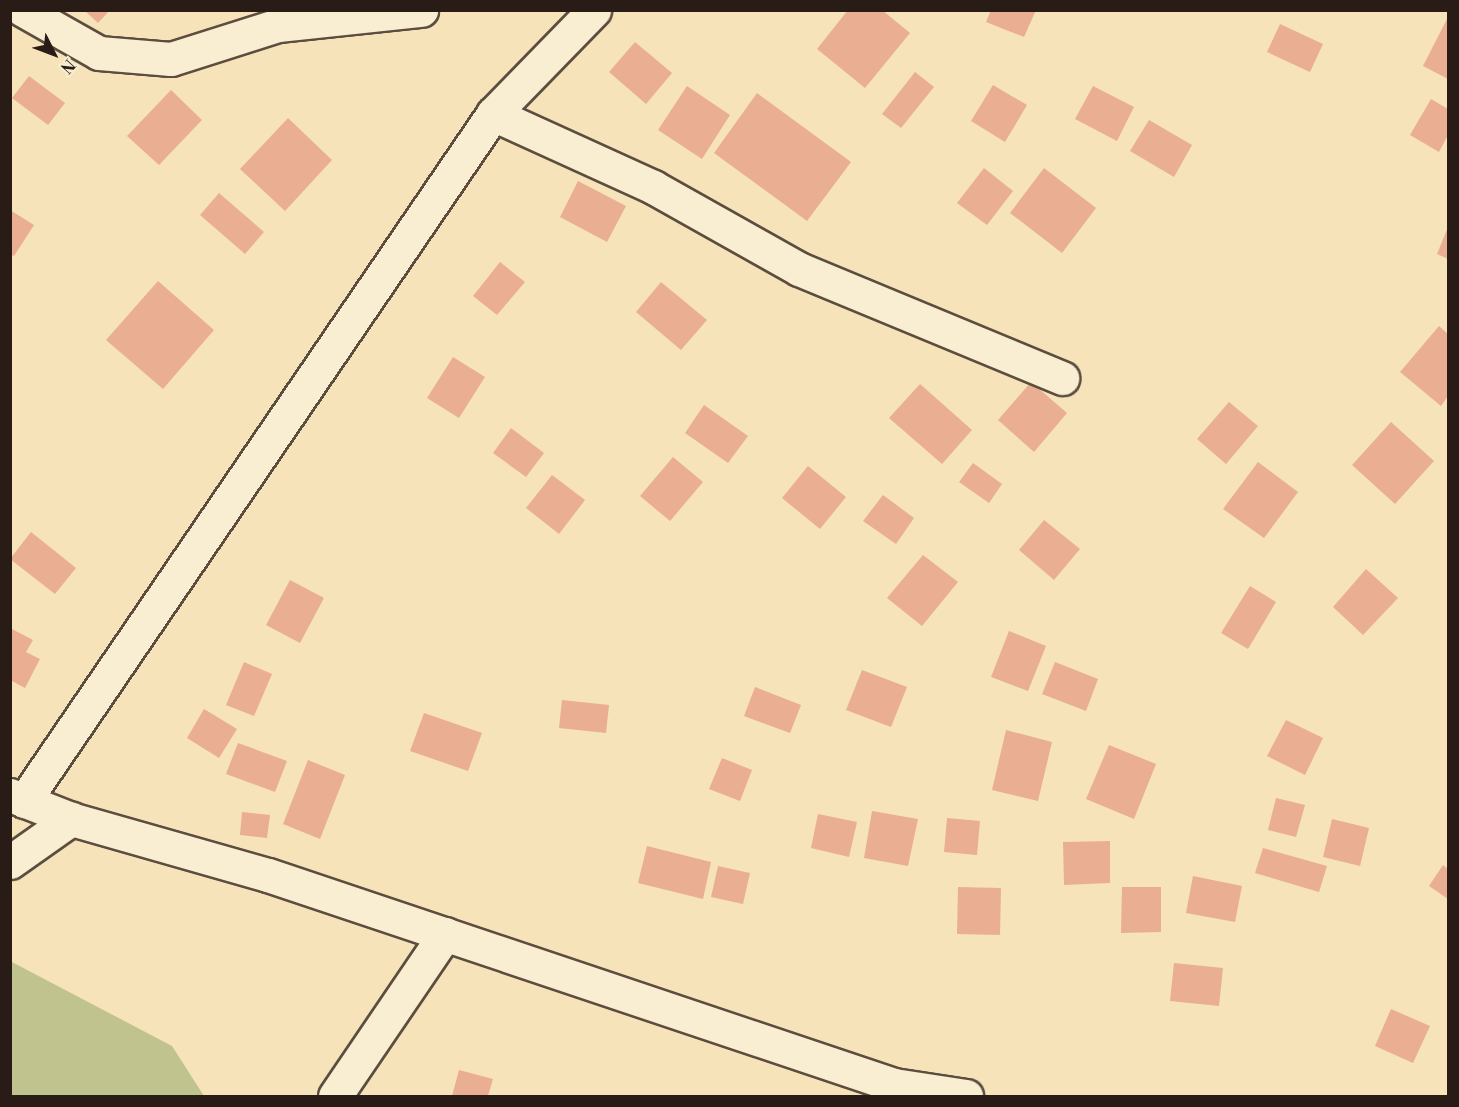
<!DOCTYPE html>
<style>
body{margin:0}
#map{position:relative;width:1459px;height:1107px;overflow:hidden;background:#f6e3ba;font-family:"Libre Bodoni",serif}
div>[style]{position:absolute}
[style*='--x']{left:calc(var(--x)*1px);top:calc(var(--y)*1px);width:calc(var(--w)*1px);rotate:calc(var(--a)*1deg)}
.green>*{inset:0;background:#c0c38d}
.building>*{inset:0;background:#eaae93}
.roads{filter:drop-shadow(2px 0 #5c4d3f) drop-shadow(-2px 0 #5c4d3f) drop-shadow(0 2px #5c4d3f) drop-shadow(0 -2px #5c4d3f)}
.street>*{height:33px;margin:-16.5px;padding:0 16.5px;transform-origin:16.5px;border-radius:16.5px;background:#f9edd2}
span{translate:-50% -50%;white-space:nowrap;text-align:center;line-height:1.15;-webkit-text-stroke:6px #f9edd2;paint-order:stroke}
.frame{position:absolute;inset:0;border:12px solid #291b16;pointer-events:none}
.north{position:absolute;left:24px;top:24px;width:60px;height:60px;-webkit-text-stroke:4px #f9edd2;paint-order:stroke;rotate:132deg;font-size:16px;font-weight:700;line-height:24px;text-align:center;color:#291b16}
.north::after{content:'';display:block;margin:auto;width:21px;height:27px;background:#291b16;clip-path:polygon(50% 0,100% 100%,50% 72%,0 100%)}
</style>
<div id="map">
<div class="green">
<div style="clip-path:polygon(10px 961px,172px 1046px,204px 1096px,11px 1096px)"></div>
</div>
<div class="building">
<div style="clip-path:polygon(84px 10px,110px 10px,98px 23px)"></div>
<div style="clip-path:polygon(848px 10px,882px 10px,910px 33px,865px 88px,817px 49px)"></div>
<div style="clip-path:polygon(991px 10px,1036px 10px,1024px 37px,986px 22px)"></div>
<div style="clip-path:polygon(1448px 17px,1448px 79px,1423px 66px)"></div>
<div style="clip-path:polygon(1280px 24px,1323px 44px,1310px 72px,1267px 52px)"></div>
<div style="clip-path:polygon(635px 42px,672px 73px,646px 104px,609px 72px)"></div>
<div style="clip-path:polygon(915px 72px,934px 87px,901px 128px,882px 114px)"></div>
<div style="clip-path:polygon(29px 76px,65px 103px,48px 125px,12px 98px)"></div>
<div style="clip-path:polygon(993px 85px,1027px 105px,1005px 142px,971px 121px)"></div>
<div style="clip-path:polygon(687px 86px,730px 115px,702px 159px,658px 130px)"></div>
<div style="clip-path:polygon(1093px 86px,1134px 107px,1117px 141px,1075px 119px)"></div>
<div style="clip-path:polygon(171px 90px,202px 120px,159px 165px,127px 136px)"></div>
<div style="clip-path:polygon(757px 93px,851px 162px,807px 221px,714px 153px)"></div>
<div style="clip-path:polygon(1431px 99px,1448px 109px,1448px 135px,1439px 152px,1410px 135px)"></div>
<div style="clip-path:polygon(288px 118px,332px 160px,285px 211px,240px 169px)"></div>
<div style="clip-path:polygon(1149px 120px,1192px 145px,1174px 177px,1130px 151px)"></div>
<div style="clip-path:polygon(984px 168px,1013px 191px,987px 225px,957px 203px)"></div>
<div style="clip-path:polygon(1044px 168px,1096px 208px,1062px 253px,1010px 213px)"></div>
<div style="clip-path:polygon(578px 181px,626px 206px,607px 242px,560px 217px)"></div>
<div style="clip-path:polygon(219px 193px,264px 232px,245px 254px,200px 215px)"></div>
<div style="clip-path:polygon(10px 210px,34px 225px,14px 256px,10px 254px)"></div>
<div style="clip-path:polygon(1448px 227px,1448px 259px,1437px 254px)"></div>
<div style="clip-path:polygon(500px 262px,525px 282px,497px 315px,473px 296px)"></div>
<div style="clip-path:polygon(158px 281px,214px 330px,163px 389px,106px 340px)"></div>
<div style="clip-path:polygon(661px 282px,707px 320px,681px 350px,636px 312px)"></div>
<div style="clip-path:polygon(1439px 326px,1448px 334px,1448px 396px,1441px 406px,1400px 372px)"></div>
<div style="clip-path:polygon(453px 357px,485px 377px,459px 418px,427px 398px)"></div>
<div style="clip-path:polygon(1031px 382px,1067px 413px,1034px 452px,998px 420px)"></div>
<div style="clip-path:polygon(920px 384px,972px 430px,942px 464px,889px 418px)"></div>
<div style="clip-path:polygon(1229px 402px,1258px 426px,1226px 464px,1197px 439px)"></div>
<div style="clip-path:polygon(704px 405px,748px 436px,728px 463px,685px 433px)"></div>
<div style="clip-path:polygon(1391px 422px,1434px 461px,1395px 504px,1352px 465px)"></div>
<div style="clip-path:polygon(511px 428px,544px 453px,526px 477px,493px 453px)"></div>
<div style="clip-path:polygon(673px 457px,703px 482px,670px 521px,640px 496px)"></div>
<div style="clip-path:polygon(1258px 462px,1298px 492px,1264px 538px,1223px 509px)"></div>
<div style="clip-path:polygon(973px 463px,1002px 484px,989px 503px,959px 482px)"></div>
<div style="clip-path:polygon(808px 466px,846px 497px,820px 529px,782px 498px)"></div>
<div style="clip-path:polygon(552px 475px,585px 500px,559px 534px,526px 508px)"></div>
<div style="clip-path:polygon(883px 495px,914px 518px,896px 544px,863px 521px)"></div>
<div style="clip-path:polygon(1044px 520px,1080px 549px,1054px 580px,1019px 550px)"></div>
<div style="clip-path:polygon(31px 532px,76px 568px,55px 594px,10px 559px)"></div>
<div style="clip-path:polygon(923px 555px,958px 582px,922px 626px,887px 598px)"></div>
<div style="clip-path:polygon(1366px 569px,1398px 598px,1363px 635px,1333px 607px)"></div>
<div style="clip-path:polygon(290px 580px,324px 598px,300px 643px,266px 625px)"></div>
<div style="clip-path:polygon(1250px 586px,1276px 602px,1248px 649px,1221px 633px)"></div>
<div style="clip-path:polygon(10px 628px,33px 640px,26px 652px,40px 659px,25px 688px,10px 680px)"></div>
<div style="clip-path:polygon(1009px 631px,1046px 646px,1028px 691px,991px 677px)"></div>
<div style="clip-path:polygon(244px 662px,272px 674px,254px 716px,226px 705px)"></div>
<div style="clip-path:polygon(1055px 662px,1098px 679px,1086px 711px,1042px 694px)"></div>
<div style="clip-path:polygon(862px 670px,907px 687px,891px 727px,846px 710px)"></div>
<div style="clip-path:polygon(755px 687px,801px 705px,790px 733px,744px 716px)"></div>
<div style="clip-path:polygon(562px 700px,609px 705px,606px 733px,559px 728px)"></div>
<div style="clip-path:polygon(204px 709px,237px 729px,219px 758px,187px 738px)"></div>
<div style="clip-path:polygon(424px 713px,482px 733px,468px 771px,410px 751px)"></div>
<div style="clip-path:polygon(1286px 720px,1323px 738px,1305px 775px,1267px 756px)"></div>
<div style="clip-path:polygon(1006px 730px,1052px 742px,1038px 801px,992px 790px)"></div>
<div style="clip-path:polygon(238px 743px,287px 761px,275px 792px,226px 774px)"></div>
<div style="clip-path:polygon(1109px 745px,1156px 764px,1134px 819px,1086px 799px)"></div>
<div style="clip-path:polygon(722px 758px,752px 770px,740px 801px,709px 789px)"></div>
<div style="clip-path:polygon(308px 760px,345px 775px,320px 839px,283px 824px)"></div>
<div style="clip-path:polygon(1276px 798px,1305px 805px,1296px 837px,1268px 830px)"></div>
<div style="clip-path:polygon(872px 811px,918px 819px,908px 866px,864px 858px)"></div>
<div style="clip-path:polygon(242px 812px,270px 815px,267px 838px,240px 835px)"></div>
<div style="clip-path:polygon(818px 814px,857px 822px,849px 857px,811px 848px)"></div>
<div style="clip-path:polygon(947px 818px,980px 821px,977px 855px,944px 852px)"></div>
<div style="clip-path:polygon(1332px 819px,1369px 828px,1360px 866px,1323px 857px)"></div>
<div style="clip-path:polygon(1110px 841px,1110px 883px,1064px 885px,1063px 842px)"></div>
<div style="clip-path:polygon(647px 846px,711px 862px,703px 899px,638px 883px)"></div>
<div style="clip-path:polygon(1263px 848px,1327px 866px,1319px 892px,1255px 873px)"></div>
<div style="clip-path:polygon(1443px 865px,1448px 869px,1448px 899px,1429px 886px)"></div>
<div style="clip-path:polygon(718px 866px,750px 873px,743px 904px,711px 897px)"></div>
<div style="clip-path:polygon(1193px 876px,1242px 886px,1235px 922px,1186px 913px)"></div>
<div style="clip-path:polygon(958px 887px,1001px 888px,1000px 935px,957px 934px)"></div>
<div style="clip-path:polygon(1122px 887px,1161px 887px,1161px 932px,1121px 933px)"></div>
<div style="clip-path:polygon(1174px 963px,1223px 968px,1219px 1006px,1170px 1001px)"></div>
<div style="clip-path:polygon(1391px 1009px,1430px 1026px,1413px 1063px,1375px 1046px)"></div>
<div style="clip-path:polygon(459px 1070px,493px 1079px,488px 1096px,452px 1096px)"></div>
</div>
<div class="roads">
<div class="street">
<div style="--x:23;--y:10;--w:87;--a:29.5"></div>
<div style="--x:99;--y:53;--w:72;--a:4.8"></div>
<div style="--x:171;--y:59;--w:112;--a:-17.6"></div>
<div style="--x:278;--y:25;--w:144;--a:-6"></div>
<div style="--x:493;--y:114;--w:176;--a:24.5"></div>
<div style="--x:653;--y:187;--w:167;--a:29.3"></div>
<div style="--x:799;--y:269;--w:285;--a:22.5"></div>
<div style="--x:10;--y:795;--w:66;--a:21.5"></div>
<div style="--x:71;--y:819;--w:205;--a:15.9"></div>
<div style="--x:268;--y:875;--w:660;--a:18.54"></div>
<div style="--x:894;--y:1085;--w:73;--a:8.7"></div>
<div style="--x:24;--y:801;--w:832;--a:-55.68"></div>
<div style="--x:493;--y:114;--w:145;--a:-45.8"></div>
<div style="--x:10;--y:862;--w:75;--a:-35.2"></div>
<div style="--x:335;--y:1096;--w:196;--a:-55.8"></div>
</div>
</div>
<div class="frame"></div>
<div class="north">N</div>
</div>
